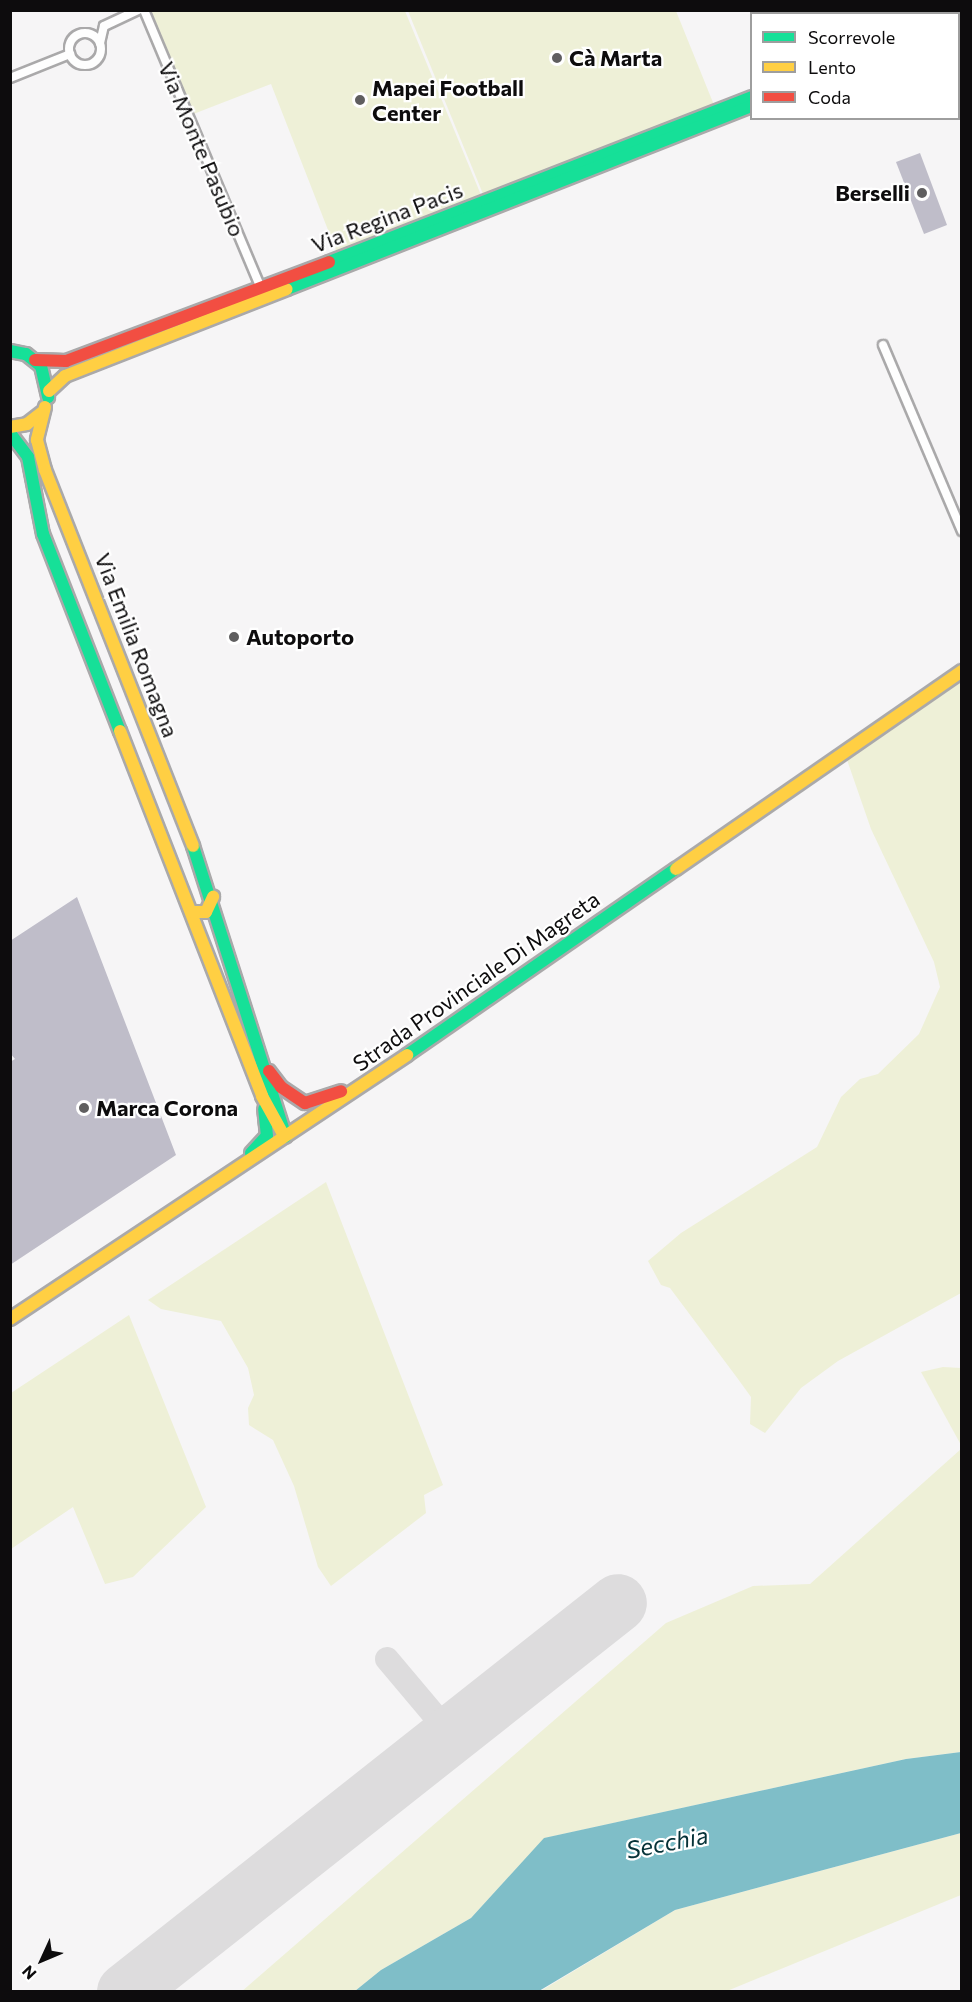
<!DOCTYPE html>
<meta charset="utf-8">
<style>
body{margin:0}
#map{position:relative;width:972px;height:2002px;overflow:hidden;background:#f6f5f6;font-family:Commissioner,sans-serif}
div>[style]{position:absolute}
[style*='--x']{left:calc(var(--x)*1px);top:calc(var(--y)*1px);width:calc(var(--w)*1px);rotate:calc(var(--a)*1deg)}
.green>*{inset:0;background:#eef0d7}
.water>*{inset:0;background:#7fbec8}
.taxiway>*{height:24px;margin:-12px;padding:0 12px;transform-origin:12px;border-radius:12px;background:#dddcdd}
.runway>*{height:58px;margin:-29px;padding:0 29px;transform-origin:29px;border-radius:29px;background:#dddcdd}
.building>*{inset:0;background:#bfbdc9}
.roads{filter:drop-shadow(2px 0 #aaa9aa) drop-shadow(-2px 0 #aaa9aa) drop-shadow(0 2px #aaa9aa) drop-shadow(0 -2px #aaa9aa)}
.street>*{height:8px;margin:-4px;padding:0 4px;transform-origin:4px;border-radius:4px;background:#fefefe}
.street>.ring{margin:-4px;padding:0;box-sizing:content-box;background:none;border:8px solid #fefefe;border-radius:50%}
.fast>*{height:12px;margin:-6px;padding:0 6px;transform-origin:6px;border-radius:6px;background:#16e098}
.slow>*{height:12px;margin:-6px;padding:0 6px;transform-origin:6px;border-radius:6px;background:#ffcf43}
.jam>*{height:12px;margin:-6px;padding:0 6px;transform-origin:6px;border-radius:6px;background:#f24e42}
.dots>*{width:16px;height:16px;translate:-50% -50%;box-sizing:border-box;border:3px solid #fff;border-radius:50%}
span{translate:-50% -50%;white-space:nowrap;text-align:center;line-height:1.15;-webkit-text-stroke:4.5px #fff;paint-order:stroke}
.poi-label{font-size:22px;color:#0d0c0d;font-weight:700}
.left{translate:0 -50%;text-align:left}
.right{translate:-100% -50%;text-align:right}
.street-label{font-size:22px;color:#0d0c0d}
.water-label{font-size:24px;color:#053238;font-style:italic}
.frame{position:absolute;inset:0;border:12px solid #0d0c0d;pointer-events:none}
.legend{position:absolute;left:750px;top:12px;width:210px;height:108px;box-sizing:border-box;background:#fff;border:2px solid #9e9e9e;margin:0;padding:8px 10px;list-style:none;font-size:18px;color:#0d0c0d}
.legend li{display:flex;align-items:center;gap:12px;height:30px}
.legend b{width:30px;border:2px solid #9e9e9e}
.north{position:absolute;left:12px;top:1930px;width:60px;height:60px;-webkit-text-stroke:4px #fff;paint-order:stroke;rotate:226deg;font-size:16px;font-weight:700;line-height:24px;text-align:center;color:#0d0c0d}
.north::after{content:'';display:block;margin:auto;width:21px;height:27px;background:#0d0c0d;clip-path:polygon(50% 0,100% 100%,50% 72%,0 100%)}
</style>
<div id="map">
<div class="green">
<div style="clip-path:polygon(139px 11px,405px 11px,481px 195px,337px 253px,271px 84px,183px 118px)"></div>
<div style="clip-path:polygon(408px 11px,676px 11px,714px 105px,699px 119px,511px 195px,483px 194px)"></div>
<div style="clip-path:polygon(961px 678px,961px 1293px,838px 1361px,801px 1388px,765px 1433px,750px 1424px,751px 1397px,738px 1379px,670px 1288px,661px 1285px,648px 1261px,681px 1233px,817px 1147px,841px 1097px,860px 1079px,878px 1074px,919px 1034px,940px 987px,934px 962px,871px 829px,846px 757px)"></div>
<div style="clip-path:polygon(326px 1182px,443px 1485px,424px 1495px,426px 1513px,331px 1586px,318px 1567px,294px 1486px,273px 1440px,249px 1425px,248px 1408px,254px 1395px,248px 1368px,221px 1321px,161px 1309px,148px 1300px)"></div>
<div style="clip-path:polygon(129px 1315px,206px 1507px,133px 1577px,105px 1584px,73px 1507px,11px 1549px,11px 1393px)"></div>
<div style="clip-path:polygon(943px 1367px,961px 1368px,961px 1445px,921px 1372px)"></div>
<div style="clip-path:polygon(961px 1449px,961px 1752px,906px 1759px,545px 1838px,471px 1918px,381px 1970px,355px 1991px,241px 1992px,666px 1623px,753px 1586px,810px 1584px)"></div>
<div style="clip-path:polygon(961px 1833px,961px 1895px,727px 1991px,539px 1992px,675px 1910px)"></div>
</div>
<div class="water">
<div style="clip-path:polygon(961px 1752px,961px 1833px,675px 1910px,539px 1991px,355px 1991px,381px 1970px,471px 1918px,544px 1838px,906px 1759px)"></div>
</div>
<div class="taxiway">
<div style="--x:387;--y:1659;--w:99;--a:49.9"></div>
</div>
<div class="runway">
<div style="--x:126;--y:1992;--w:627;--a:-38.33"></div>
</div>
<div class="building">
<div style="clip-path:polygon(920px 153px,947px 225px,924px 234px,896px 162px)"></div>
<div style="clip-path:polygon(77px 897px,176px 1155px,10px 1265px,10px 1062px,15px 1059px,10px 1053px,10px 941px)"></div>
</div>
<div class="roads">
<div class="street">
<div style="--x:144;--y:10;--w:302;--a:67.2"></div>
<div class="ring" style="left:69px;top:33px;width:24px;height:24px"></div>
<div style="--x:100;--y:43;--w:17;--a:-77"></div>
<div style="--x:104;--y:26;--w:38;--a:-25"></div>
<div style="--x:10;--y:78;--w:65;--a:-21.8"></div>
<div style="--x:883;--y:345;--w:202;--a:67"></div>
</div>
<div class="fast">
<div style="--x:958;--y:23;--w:4;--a:-14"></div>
<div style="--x:329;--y:262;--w:454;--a:-21.3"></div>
<div style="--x:287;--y:289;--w:500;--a:-21.5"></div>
<div style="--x:10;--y:351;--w:16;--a:11"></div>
<div style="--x:26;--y:354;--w:19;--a:39"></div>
<div style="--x:41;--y:366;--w:32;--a:77"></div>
<div style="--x:10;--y:433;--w:30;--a:53"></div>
<div style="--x:28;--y:457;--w:78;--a:79"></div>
<div style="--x:43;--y:534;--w:212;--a:68.7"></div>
<div style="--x:193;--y:846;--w:305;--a:72.3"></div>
<div style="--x:407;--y:1055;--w:327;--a:-34.7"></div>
<div style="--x:251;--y:1153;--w:23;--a:-47"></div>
<div style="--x:267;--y:1136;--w:27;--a:-96"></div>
</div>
<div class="slow">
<div style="--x:957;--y:14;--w:6;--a:-31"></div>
<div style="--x:49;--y:391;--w:22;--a:-43"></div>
<div style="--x:65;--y:376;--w:238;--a:-21.4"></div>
<div style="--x:45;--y:407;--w:34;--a:104"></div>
<div style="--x:37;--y:440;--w:31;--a:75"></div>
<div style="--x:45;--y:470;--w:404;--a:68.5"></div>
<div style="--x:10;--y:427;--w:17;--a:-10"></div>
<div style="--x:27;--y:424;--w:18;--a:-38"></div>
<div style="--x:120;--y:731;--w:392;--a:68.7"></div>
<div style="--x:262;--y:1096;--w:43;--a:61.1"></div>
<div style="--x:676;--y:869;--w:348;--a:-34.7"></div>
<div style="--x:191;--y:912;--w:15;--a:0"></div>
<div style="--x:206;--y:912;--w:17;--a:-65"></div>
<div style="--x:10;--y:1319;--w:477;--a:-33.6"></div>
</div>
<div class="jam">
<div style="--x:35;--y:360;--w:31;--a:2"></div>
<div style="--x:66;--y:361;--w:281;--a:-20.6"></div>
<div style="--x:269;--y:1071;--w:20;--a:53"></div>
<div style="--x:281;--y:1087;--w:29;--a:34"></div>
<div style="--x:305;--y:1103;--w:38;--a:-18"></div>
</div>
</div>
<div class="dots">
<div style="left:557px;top:58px;background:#5f5e5f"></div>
<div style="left:360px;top:100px;background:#5f5e5f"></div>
<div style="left:922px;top:193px;background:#5f5e5f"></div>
<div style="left:234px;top:637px;background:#5f5e5f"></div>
<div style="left:84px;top:1108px;background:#5f5e5f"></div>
</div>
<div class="poi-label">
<span class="left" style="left:569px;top:58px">Cà Marta</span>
<span class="left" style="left:372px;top:100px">Mapei Football<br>Center</span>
<span class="right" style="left:910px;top:193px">Berselli</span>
<span class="left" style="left:246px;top:637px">Autoporto</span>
<span class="left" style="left:96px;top:1108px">Marca Corona</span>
</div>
<div class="street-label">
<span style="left:202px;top:149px;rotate:67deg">Via Monte Pasubio</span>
<span style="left:387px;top:217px;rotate:-21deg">Via Regina Pacis</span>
<span style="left:137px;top:645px;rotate:69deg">Via Emilia Romagna</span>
<span style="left:476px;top:981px;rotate:-35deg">Strada Provinciale Di Magreta</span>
</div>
<div class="water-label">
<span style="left:667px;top:1842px;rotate:-11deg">Secchia</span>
</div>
<div class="frame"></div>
<ul class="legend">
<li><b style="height:8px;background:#16e098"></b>Scorrevole</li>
<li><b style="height:8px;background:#ffcf43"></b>Lento</li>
<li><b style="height:8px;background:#f24e42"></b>Coda</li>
</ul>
<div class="north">N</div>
</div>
